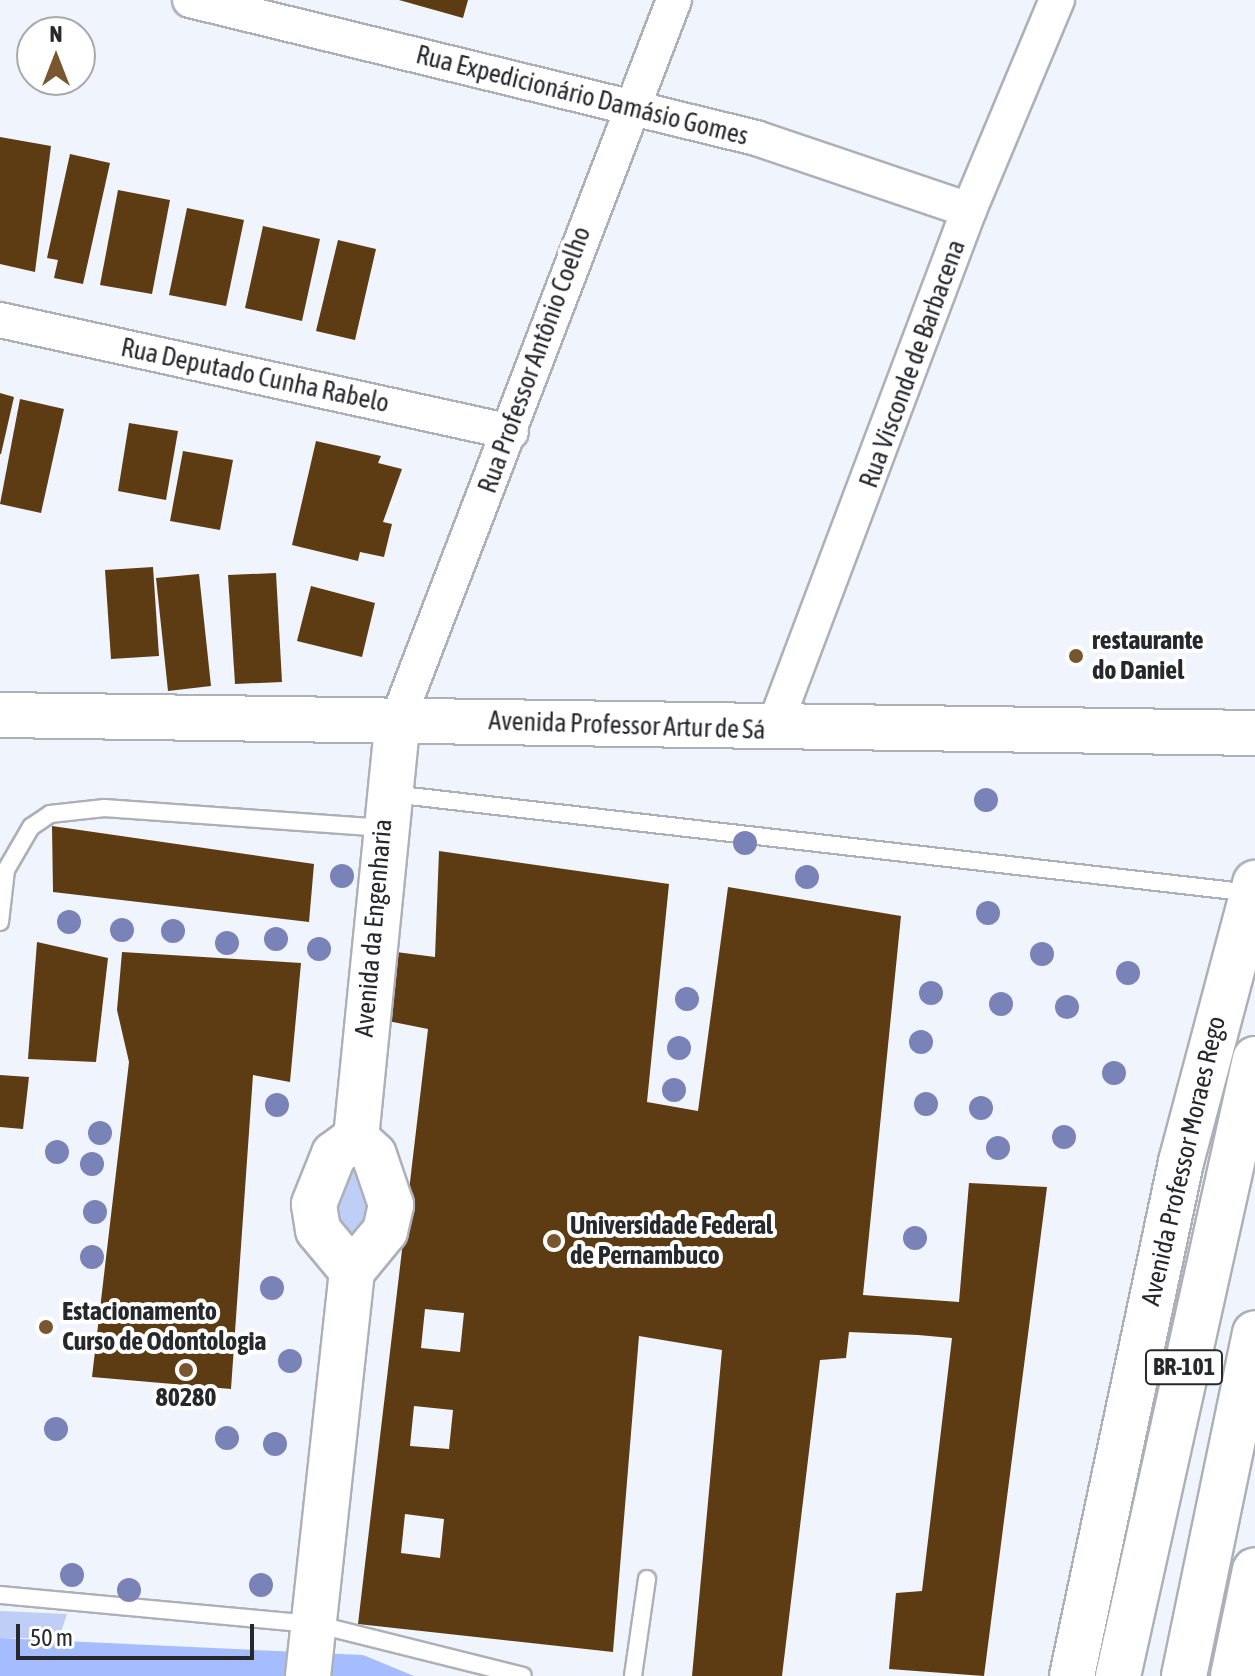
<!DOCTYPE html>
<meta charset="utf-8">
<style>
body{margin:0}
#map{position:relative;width:1255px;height:1676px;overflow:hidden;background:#f0f4fc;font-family:"Asap Condensed",sans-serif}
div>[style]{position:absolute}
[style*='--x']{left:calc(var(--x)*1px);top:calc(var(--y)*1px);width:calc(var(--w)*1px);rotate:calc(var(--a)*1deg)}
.green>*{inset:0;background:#bfcef7}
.water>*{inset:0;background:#a5bdfe}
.building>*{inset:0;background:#5e3c13}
.roads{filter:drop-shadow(2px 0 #adb0b7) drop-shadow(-2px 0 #adb0b7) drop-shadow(0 2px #adb0b7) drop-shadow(0 -2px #adb0b7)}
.lane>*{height:16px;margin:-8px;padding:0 8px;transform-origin:8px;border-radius:8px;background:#fff}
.street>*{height:34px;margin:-17px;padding:0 17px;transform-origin:17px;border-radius:17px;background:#fff}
.secondary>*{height:44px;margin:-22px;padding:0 22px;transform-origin:22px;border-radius:22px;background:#fff}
.highway>*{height:44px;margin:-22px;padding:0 22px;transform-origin:22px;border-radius:22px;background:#fff}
.trees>*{width:24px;height:24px;margin:-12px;border-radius:50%;background:#7983b8}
.dots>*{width:22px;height:22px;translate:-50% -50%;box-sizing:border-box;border:4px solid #fff;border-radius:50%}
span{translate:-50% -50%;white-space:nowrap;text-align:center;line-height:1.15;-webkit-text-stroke:8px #fff;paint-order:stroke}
.shield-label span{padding:2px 6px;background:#fff;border:2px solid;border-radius:6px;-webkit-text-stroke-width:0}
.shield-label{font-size:24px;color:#27282b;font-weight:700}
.street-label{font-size:26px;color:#27282b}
.poi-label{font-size:26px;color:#27282b;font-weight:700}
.left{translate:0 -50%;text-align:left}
.north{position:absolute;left:16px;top:16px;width:80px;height:80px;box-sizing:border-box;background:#fff;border:2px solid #a9a9aa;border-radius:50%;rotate:0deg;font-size:22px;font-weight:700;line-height:32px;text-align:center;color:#27282b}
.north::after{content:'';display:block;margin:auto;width:28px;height:36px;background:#79562f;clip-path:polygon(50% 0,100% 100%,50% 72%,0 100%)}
.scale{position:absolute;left:16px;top:1624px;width:238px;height:36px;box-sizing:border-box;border:4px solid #27282b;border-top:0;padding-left:10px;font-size:24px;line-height:28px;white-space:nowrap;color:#27282b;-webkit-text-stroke:6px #fff;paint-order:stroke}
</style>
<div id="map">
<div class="green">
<div style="clip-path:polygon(355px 1167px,369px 1178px,366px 1230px,349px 1240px,329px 1219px,337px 1169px)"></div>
<div style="clip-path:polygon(0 1611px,67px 1614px,59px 1638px,0 1638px)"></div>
</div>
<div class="water">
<div style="clip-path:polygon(0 1638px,363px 1655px,414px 1676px,0 1676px)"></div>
</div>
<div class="building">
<div style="clip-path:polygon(399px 0,468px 0,463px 18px)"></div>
<div style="clip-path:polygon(0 137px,51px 146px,35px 272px,0 264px)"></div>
<div style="clip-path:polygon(70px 154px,110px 163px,83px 284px,54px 278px,58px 260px,47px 258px)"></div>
<div style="clip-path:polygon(118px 190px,170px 200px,152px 294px,100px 285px)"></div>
<div style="clip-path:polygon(187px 208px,244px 220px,226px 306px,169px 295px)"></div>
<div style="clip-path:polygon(263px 226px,320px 239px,302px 321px,245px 308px)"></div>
<div style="clip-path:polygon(338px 240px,376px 249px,355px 340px,316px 331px)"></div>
<div style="clip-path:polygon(0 393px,14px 397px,1px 454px,0 454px)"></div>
<div style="clip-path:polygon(20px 399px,64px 409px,41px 513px,0 504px)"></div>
<div style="clip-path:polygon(129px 423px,178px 431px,166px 500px,118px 491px)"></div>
<div style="clip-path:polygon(316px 441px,381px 456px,378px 463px,402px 469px,383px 522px,392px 524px,384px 557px,360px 552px,358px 561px,292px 545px)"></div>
<div style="clip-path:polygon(183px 451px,233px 460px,220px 530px,170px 521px)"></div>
<div style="clip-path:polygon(153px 567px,159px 656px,111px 659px,105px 570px)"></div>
<div style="clip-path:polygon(276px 573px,282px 682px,235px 684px,228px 575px)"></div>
<div style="clip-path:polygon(199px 574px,211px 686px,168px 691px,156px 578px)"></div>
<div style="clip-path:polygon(311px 586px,375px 603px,362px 657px,297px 641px)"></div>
<div style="clip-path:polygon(52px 826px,314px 864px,309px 922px,53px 892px)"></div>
<div style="clip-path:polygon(evenodd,439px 851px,669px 884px,647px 1102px,698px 1111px,728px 887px,901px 916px,863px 1295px,959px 1302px,969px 1183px,1047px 1187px,984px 1676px,889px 1669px,896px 1593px,922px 1591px,952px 1338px,918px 1335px,849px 1332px,846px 1358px,820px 1360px,782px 1676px,692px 1676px,722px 1350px,639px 1336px,613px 1652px,358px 1624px,428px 1029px,388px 1021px,396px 952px,435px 957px,439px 851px,425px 1309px,464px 1313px,460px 1352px,421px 1348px,425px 1309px,439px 851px,414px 1406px,453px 1410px,449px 1449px,410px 1446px,414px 1406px,439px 851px,405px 1514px,444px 1519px,440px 1558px,401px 1553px,405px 1514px)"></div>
<div style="clip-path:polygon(37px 942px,108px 958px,96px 1062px,28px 1059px)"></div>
<div style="clip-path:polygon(122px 952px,301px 963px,290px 1082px,253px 1075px,231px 1389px,92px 1377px,129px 1062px,117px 1010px)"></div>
<div style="clip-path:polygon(0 1075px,29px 1077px,23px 1129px,0 1127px)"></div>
</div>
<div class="roads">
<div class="lane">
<div style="--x:392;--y:794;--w:865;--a:6.57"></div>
<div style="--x:0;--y:922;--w:52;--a:-83.4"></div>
<div style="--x:6;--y:870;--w:50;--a:-59.8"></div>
<div style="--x:31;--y:827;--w:23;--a:-34"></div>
<div style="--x:50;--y:814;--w:55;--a:-6.2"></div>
<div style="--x:105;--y:808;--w:279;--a:4.1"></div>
<div style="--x:0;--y:1595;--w:316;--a:5.3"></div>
<div style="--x:315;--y:1624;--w:214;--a:14"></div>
<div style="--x:633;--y:1676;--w:98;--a:-81.8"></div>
</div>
<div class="street">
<div style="--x:190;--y:0;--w:583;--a:13.7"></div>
<div style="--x:756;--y:138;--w:225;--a:18.7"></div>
<div style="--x:0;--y:320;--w:523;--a:12.36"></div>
<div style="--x:398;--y:719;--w:770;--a:-69"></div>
<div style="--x:773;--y:730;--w:556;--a:-69.35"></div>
<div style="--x:969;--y:210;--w:228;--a:-67.3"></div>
</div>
<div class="secondary">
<div style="--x:0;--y:715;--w:1255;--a:0.82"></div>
<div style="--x:352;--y:1271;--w:53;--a:-129.7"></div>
<div style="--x:318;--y:1230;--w:26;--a:-99"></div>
<div style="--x:314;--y:1204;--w:54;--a:-68.2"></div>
<div style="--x:334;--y:1154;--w:27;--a:-36"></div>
<div style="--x:356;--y:1138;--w:421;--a:-84.3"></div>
<div style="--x:308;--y:1676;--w:407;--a:-83.8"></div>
<div style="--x:352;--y:1271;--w:52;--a:-50.5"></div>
<div style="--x:385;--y:1231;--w:27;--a:-77"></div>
<div style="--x:391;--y:1205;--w:53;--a:-108.8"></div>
<div style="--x:374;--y:1155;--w:25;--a:-137"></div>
<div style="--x:1072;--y:1676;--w:525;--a:-78.03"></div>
<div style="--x:1181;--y:1162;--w:289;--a:-75.1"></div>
<div style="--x:1233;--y:1676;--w:108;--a:-78.3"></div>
</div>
<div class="highway">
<div style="--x:1118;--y:1676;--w:632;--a:-77.48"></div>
<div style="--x:1184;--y:1676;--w:350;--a:-78.3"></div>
</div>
</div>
<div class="trees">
<div style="left:986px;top:800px"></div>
<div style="left:745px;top:843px"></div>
<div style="left:342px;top:876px"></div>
<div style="left:807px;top:877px"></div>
<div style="left:988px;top:913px"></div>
<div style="left:69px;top:922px"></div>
<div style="left:122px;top:930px"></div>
<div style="left:173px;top:931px"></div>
<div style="left:276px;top:939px"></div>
<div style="left:227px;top:943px"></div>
<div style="left:319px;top:949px"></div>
<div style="left:1042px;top:954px"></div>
<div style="left:1128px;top:973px"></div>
<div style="left:931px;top:993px"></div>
<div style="left:687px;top:999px"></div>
<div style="left:1001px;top:1004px"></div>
<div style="left:1067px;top:1007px"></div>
<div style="left:921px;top:1042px"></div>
<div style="left:679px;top:1048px"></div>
<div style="left:1114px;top:1073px"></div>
<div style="left:674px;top:1090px"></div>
<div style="left:926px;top:1104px"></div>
<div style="left:277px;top:1105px"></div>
<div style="left:981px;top:1108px"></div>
<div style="left:100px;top:1133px"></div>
<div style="left:1064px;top:1137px"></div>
<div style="left:998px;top:1148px"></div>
<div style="left:57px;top:1152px"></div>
<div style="left:92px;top:1164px"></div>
<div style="left:95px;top:1212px"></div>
<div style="left:915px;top:1238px"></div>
<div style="left:92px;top:1257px"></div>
<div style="left:272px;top:1288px"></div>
<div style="left:290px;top:1361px"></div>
<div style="left:56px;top:1429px"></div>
<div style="left:227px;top:1438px"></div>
<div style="left:275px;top:1444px"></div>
<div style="left:72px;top:1575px"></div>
<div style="left:261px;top:1585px"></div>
<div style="left:129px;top:1590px"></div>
</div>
<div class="dots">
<div style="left:1076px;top:656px;background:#79562f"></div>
<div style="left:554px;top:1241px;background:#79562f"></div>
<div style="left:46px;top:1327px;background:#79562f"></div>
<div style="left:186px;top:1370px;background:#79562f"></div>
</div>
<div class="shield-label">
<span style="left:1184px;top:1367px">BR-101</span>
</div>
<div class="street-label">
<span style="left:582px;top:96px;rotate:14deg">Rua Expedicionário Damásio Gomes</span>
<span style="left:535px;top:360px;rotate:-70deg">Rua Professor Antônio Coelho</span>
<span style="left:913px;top:364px;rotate:-70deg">Rua Visconde de Barbacena</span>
<span style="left:255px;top:376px;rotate:12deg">Rua Deputado Cunha Rabelo</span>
<span style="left:627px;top:726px;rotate:2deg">Avenida Professor Artur de Sá</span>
<span style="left:374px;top:928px;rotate:-85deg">Avenida da Engenharia</span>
<span style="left:1184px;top:1161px;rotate:-77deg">Avenida Professor Moraes Rego</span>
</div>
<div class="poi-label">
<span class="left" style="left:1092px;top:656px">restaurante<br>do Daniel</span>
<span class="left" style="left:570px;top:1241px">Universidade Federal<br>de Pernambuco</span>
<span class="left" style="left:62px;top:1327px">Estacionamento<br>Curso de Odontologia</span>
<span style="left:186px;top:1398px">80280</span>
</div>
<div class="north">N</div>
<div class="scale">50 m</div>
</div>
